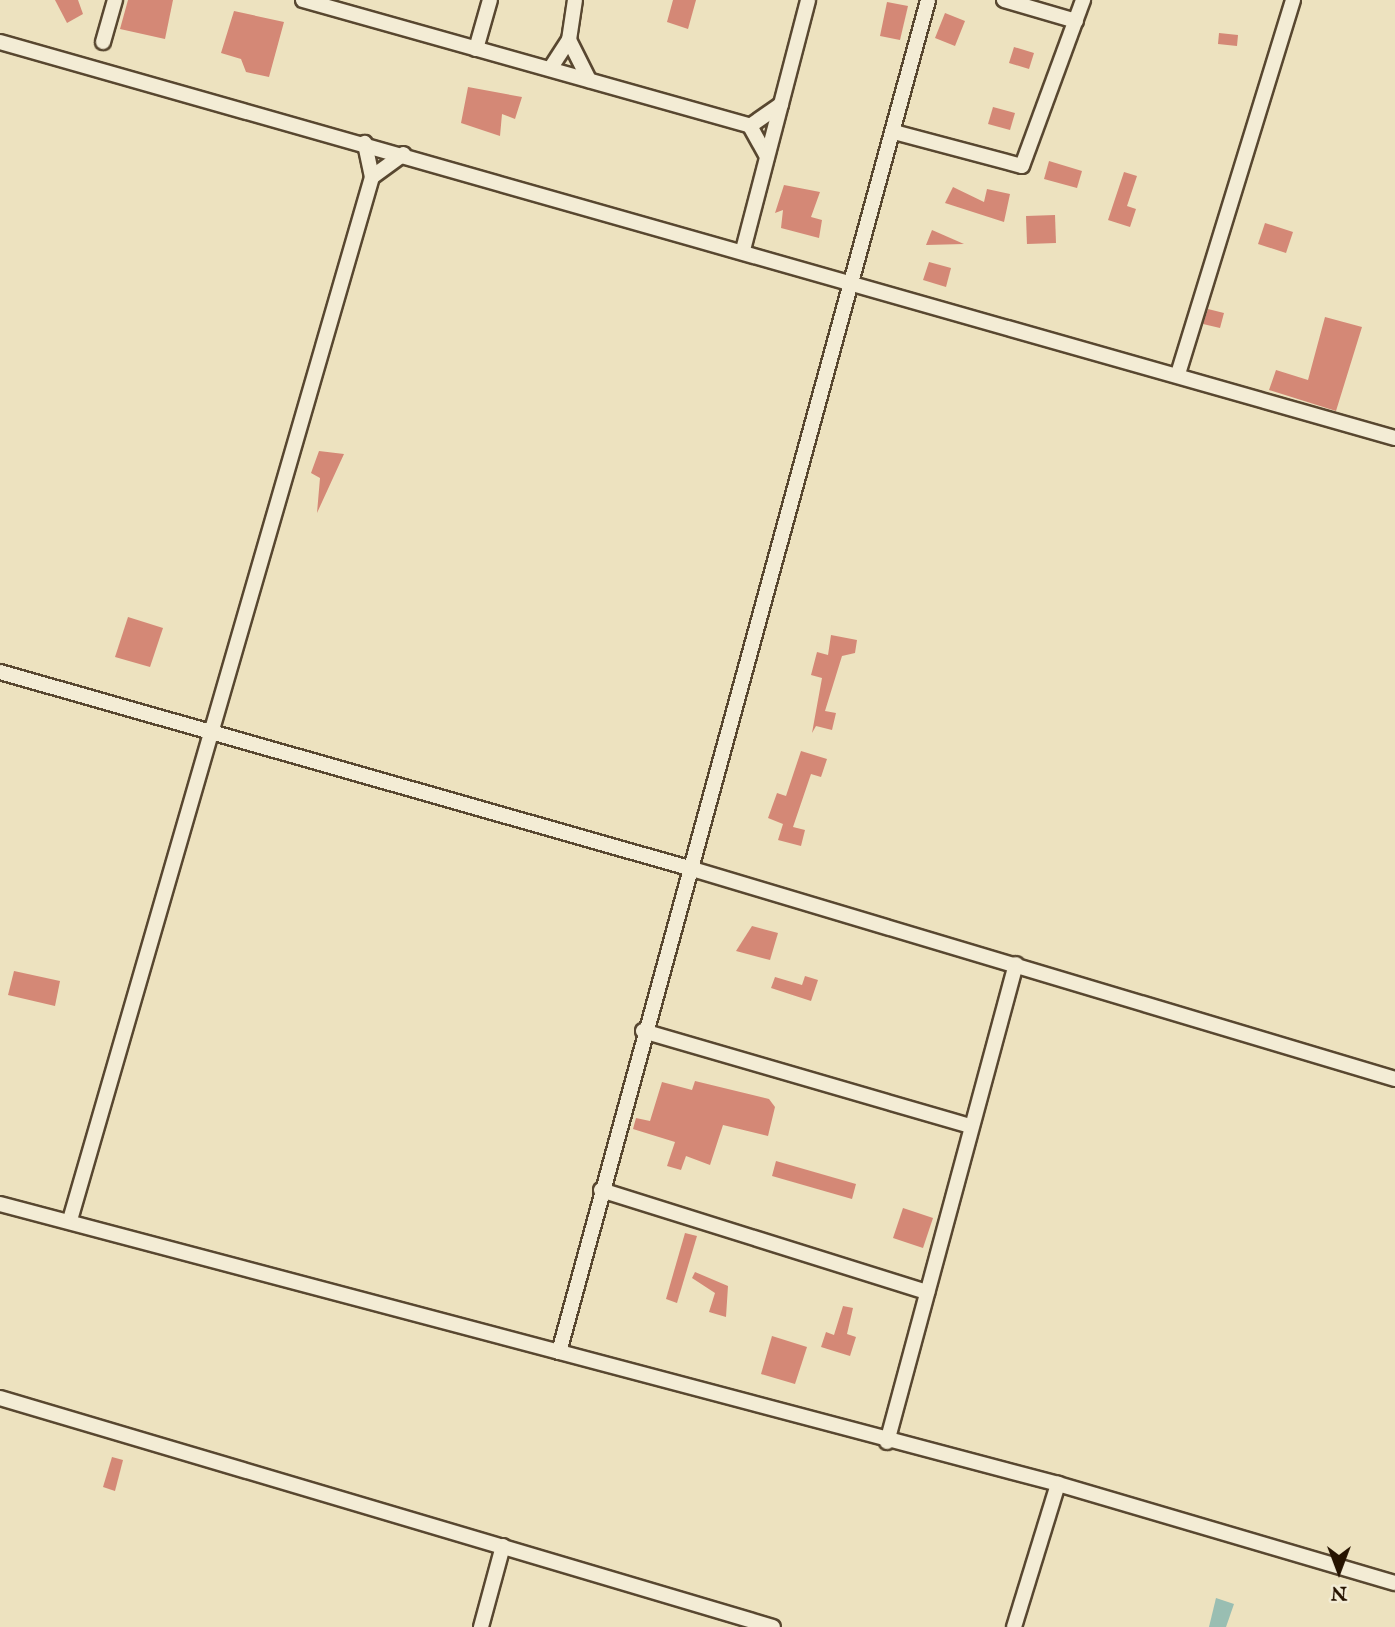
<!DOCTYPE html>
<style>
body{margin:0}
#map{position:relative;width:1395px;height:1627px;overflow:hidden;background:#ede2bf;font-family:"IM FELL English",serif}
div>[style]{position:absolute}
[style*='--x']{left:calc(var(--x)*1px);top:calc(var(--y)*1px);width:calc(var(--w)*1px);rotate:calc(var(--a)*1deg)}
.water>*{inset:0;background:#99beb2}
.building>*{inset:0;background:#d48876}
.roads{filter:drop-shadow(2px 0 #584730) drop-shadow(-2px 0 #584730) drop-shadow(0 2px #584730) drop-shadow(0 -2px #584730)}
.minor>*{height:14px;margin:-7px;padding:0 7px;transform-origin:7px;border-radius:7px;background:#f3ecd5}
span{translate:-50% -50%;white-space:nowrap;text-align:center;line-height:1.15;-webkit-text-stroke:5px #f3ecd5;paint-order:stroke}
.north{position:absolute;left:1304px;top:1536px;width:70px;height:70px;-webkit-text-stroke:5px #f3ecd5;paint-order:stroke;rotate:180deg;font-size:19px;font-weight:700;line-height:28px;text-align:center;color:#261300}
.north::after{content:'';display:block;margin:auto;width:24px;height:32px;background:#261300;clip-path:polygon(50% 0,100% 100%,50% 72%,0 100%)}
</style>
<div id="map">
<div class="water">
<div style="clip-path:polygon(1216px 1598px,1234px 1604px,1226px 1627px,1209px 1627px)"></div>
</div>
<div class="building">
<div style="clip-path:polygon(55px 0,78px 0,83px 14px,67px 23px)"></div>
<div style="clip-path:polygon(128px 0,173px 0,165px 39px,120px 29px)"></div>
<div style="clip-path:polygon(673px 0,696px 0,688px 29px,667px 22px)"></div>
<div style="clip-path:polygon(887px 2px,908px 6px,900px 40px,880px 36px)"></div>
<div style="clip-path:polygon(234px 11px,284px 22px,269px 77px,246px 72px,241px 59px,221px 53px)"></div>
<div style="clip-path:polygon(945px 13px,965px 21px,955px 46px,935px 38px)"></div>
<div style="clip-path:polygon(1219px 33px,1238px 35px,1237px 46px,1218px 44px)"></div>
<div style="clip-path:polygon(1014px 47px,1034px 53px,1029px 69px,1009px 63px)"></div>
<div style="clip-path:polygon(468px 87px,522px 97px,515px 119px,502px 114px,500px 136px,461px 123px)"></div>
<div style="clip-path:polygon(993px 107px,1015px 113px,1010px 130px,988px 124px)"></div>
<div style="clip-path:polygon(1049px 161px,1082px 171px,1077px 188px,1044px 179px)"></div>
<div style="clip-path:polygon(1124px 172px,1137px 176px,1127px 206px,1136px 209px,1130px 227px,1108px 220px)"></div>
<div style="clip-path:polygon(784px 185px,820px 192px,811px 217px,822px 220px,819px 238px,781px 228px,783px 210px,775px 213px)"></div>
<div style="clip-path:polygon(953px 187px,984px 202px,987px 189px,1010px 194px,1004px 222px,945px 203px)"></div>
<div style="clip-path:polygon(1055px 215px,1056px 243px,1027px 244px,1026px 216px)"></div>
<div style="clip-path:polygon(1265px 223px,1293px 232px,1286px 253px,1258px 244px)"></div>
<div style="clip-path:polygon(932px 230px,964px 244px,926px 245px)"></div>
<div style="clip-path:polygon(929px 262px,951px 268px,946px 287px,923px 280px)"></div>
<div style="clip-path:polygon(1208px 309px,1224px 313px,1220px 328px,1203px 324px)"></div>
<div style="clip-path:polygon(1325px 317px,1362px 327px,1336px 411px,1269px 390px,1276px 370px,1308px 380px)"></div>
<div style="clip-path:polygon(319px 451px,344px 454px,317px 513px,320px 478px,311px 473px)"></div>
<div style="clip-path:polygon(128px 617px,163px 628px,150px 667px,115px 657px)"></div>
<div style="clip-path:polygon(831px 635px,857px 640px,855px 653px,842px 656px,825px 711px,836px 713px,832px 730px,816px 726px,812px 733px,822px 678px,811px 675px,817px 652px,828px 655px)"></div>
<div style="clip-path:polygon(801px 751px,827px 759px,821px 777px,811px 774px,793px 827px,805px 830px,801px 846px,778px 840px,783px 824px,768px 818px,777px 793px,786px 796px)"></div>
<div style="clip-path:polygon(752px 926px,778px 933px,770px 960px,736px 951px)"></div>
<div style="clip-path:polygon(14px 971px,60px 981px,55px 1006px,8px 995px)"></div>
<div style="clip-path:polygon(805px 976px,818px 980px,811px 1001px,771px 988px,775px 977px,802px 985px)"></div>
<div style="clip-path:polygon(695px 1081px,769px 1099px,775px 1107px,768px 1136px,723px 1125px,710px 1165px,686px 1156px,681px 1170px,667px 1166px,675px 1142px,633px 1129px,636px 1118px,650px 1121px,662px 1082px,692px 1090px)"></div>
<div style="clip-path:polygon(776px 1161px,856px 1184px,852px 1199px,772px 1176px)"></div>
<div style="clip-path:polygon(903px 1208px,933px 1218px,923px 1248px,893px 1238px)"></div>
<div style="clip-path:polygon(685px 1233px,697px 1236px,677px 1303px,666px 1299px)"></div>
<div style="clip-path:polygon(695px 1272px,728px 1286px,726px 1317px,709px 1312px,715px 1293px,692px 1278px)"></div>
<div style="clip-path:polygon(843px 1306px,853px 1308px,847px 1334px,856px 1337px,850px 1356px,821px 1347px,826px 1332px,834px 1335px)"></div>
<div style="clip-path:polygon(772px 1336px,807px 1347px,795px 1384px,761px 1374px)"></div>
<div style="clip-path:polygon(112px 1457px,123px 1460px,115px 1491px,103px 1487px)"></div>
</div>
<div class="roads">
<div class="minor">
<div style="--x:303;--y:0;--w:464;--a:15.7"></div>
<div style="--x:750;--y:126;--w:35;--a:61"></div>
<div style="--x:1004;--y:0;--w:75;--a:16.3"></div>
<div style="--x:569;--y:40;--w:45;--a:63.4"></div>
<div style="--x:0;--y:42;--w:1450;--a:15.85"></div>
<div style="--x:103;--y:42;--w:44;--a:-74.1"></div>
<div style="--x:476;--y:49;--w:51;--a:-74.1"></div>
<div style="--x:550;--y:69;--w:35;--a:-57"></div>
<div style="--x:569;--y:40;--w:40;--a:-81.5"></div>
<div style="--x:750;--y:126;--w:38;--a:-35"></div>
<div style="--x:894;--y:132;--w:132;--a:14.9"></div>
<div style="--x:1022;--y:166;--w:177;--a:-69.8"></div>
<div style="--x:372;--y:177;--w:39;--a:-36"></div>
<div style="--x:743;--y:250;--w:258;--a:-75.4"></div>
<div style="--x:1178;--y:374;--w:391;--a:-72.9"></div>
<div style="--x:0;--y:672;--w:716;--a:15.88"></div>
<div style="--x:689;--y:868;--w:737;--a:16.64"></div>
<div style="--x:643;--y:1031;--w:341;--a:16.2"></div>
<div style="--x:601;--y:1190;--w:342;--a:17.4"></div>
<div style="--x:0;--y:1204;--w:1094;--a:14.82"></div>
<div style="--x:1058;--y:1484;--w:351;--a:16.4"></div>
<div style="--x:70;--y:1220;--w:1086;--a:-73.85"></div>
<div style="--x:372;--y:177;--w:35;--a:-102"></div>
<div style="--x:559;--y:1352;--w:1401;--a:-74.73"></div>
<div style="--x:0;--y:1398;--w:806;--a:16.5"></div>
<div style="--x:887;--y:1442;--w:495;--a:-74.9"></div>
<div style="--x:481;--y:1627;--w:84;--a:-74.8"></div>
<div style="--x:1014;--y:1627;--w:150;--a:-72.9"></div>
</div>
</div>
<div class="north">N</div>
</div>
